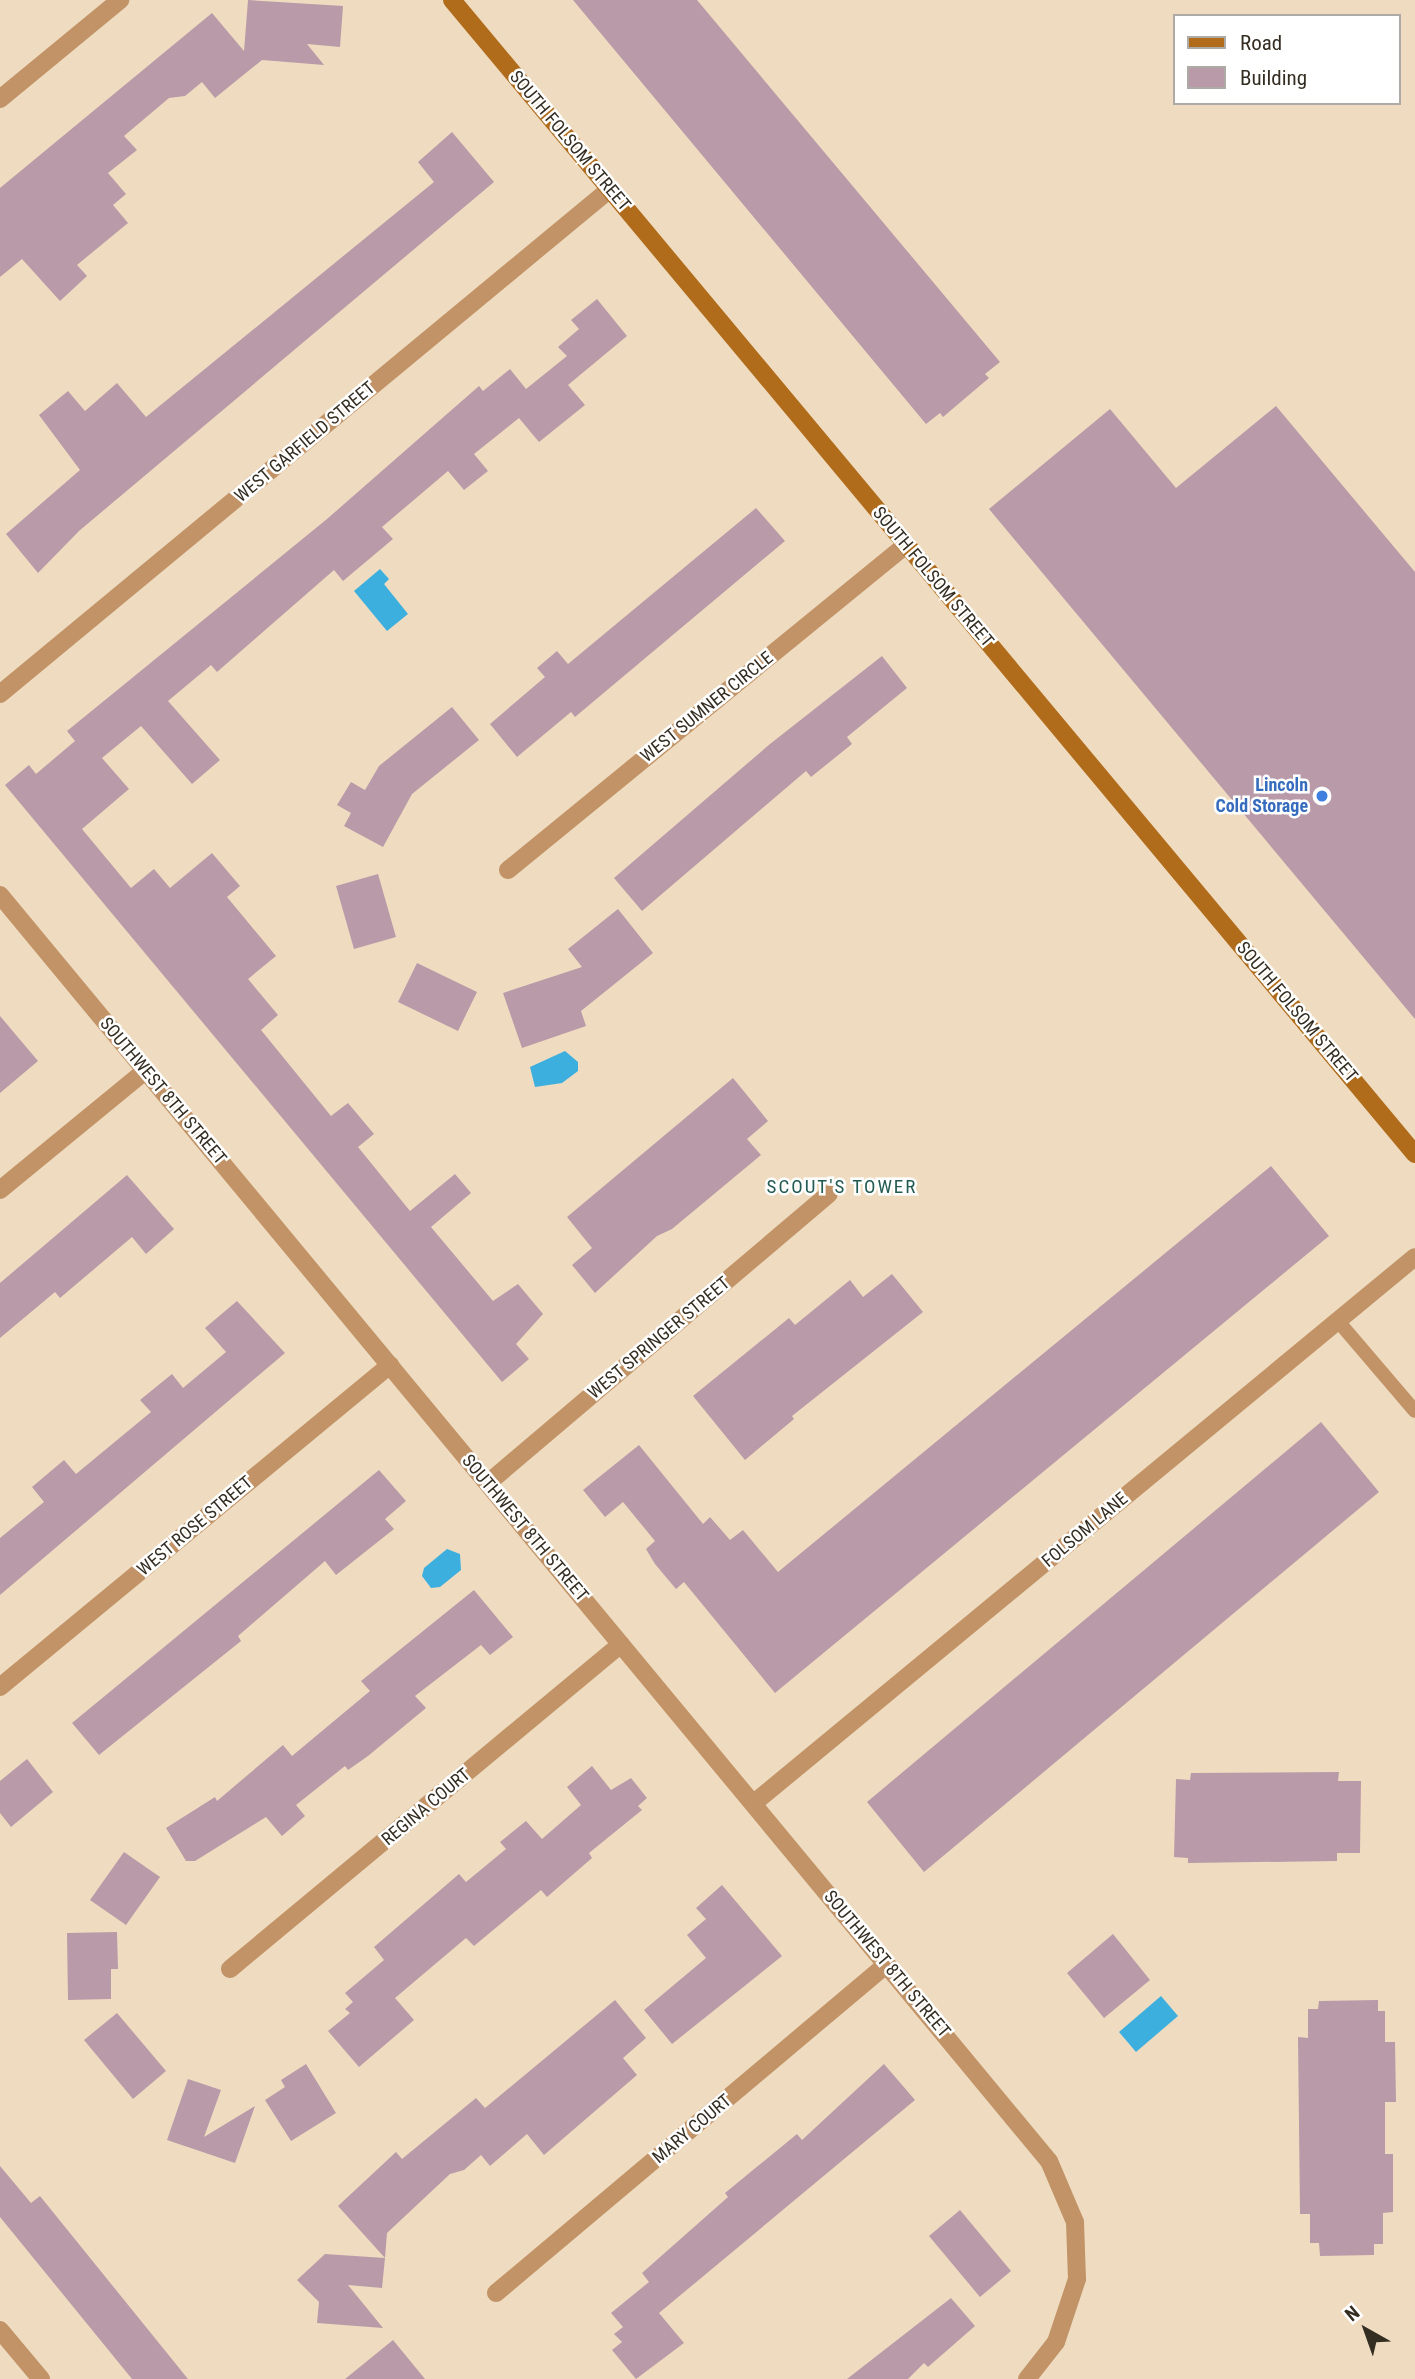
<!DOCTYPE html>
<style>
body{margin:0}
#map{position:relative;width:1415px;height:2379px;overflow:hidden;background:#efdcc0;font-family:"Roboto Condensed",sans-serif}
div>[style]{position:absolute}
[style*='--x']{left:calc(var(--x)*1px);top:calc(var(--y)*1px);width:calc(var(--w)*1px);rotate:calc(var(--a)*1deg)}
.water>*{inset:0;background:#3cafdf}
.building>*{inset:0;background:#b99aa8}
.lane>*{height:14px;margin:-7px;padding:0 7px;transform-origin:7px;border-radius:7px;background:#c19367}
.street>*{height:18px;margin:-9px;padding:0 9px;transform-origin:9px;border-radius:9px;background:#c19367}
.secondary>*{height:18px;margin:-9px;padding:0 9px;transform-origin:9px;border-radius:9px;background:#b06c1b}
.dots>*{width:19px;height:19px;translate:-50% -50%;box-sizing:border-box;border:4px solid #fff;border-radius:50%}
span{translate:-50% -50%;white-space:nowrap;text-align:center;line-height:1.15;-webkit-text-stroke:5px #fff;paint-order:stroke}
.street-label{font-size:18px;color:#342d22}
.shop-label{font-size:18px;color:#366cbe;font-weight:700}
.right{translate:-100% -50%;text-align:right}
.neighbourhood-label{font-size:19px;color:#235b52;letter-spacing:2px}
.legend{position:absolute;left:1173px;top:14px;width:228px;height:91px;box-sizing:border-box;background:#fff;border:2px solid #aeaba7;margin:0;padding:9px 12px;list-style:none;font-size:21px;color:#342d22}
.legend li{display:flex;align-items:center;gap:14px;height:35px}
.legend b{width:35px;border:2px solid #aeaba7}
.north{position:absolute;left:1331px;top:2295px;width:70px;height:70px;-webkit-text-stroke:5px #fff;paint-order:stroke;rotate:320deg;font-size:19px;font-weight:700;line-height:28px;text-align:center;color:#342d22}
.north::after{content:'';display:block;margin:auto;width:24px;height:32px;background:#342d22;clip-path:polygon(50% 0,100% 100%,50% 72%,0 100%)}
</style>
<div id="map">
<div class="water">
<div style="clip-path:polygon(380px 569px,389px 579px,384px 584px,408px 614px,387px 631px,354px 591px)"></div>
<div style="clip-path:polygon(565px 1051px,578px 1062px,578px 1071px,562px 1083px,535px 1087px,530px 1067px)"></div>
<div style="clip-path:polygon(447px 1549px,460px 1554px,461px 1570px,440px 1587px,431px 1588px,422px 1576px,424px 1568px)"></div>
<div style="clip-path:polygon(1161px 1996px,1178px 2016px,1136px 2052px,1119px 2032px)"></div>
</div>
<div class="building">
<div style="clip-path:polygon(248px 0,343px 6px,340px 47px,307px 44px,324px 65px,262px 60px,215px 98px,202px 82px,185px 96px,169px 98px,124px 136px,137px 150px,108px 173px,126px 194px,113px 205px,128px 223px,77px 265px,87px 276px,60px 301px,22px 259px,0 277px,0 188px,212px 13px,244px 51px)"></div>
<div style="clip-path:polygon(573px 0,697px 0,1000px 362px,985px 374px,989px 378px,943px 417px,940px 413px,926px 424px)"></div>
<div style="clip-path:polygon(452px 132px,494px 182px,79px 531px,38px 573px,6px 534px,80px 470px,39px 415px,68px 391px,85px 411px,117px 383px,146px 417px,434px 182px,418px 162px)"></div>
<div style="clip-path:polygon(597px 299px,627px 336px,568px 385px,585px 405px,539px 442px,519px 418px,474px 454px,488px 471px,464px 490px,448px 471px,382px 527px,393px 539px,343px 581px,334px 570px,217px 672px,211px 665px,168px 701px,220px 760px,192px 784px,141px 726px,102px 758px,129px 789px,82px 829px,131px 888px,154px 869px,170px 888px,212px 853px,240px 886px,227px 897px,276px 956px,248px 979px,278px 1015px,261px 1030px,331px 1116px,348px 1103px,374px 1134px,358px 1147px,410px 1211px,455px 1174px,471px 1193px,431px 1227px,493px 1301px,518px 1284px,543px 1314px,516px 1344px,529px 1359px,502px 1382px,5px 785px,29px 765px,36px 774px,75px 741px,67px 731px,327px 519px,479px 386px,483px 391px,510px 369px,526px 389px,567px 356px,558px 347px,579px 329px,571px 320px)"></div>
<div style="clip-path:polygon(1276px 406px,1415px 572px,1415px 1019px,989px 509px,1110px 409px,1176px 488px)"></div>
<div style="clip-path:polygon(756px 508px,785px 541px,575px 717px,571px 712px,517px 757px,490px 724px,545px 677px,537px 668px,557px 651px,568px 664px)"></div>
<div style="clip-path:polygon(882px 656px,907px 688px,847px 737px,852px 744px,811px 777px,806px 771px,642px 911px,614px 878px,770px 744px)"></div>
<div style="clip-path:polygon(452px 707px,479px 740px,412px 794px,383px 847px,344px 826px,351px 813px,337px 805px,351px 782px,365px 790px,379px 766px)"></div>
<div style="clip-path:polygon(378px 874px,396px 937px,354px 949px,336px 886px)"></div>
<div style="clip-path:polygon(618px 909px,653px 953px,581px 1011px,586px 1026px,522px 1048px,503px 993px,582px 967px,568px 949px)"></div>
<div style="clip-path:polygon(417px 963px,477px 992px,458px 1031px,398px 1002px)"></div>
<div style="clip-path:polygon(0 1016px,38px 1061px,0 1093px)"></div>
<div style="clip-path:polygon(733px 1078px,768px 1121px,747px 1139px,761px 1155px,672px 1229px,657px 1236px,595px 1293px,572px 1265px,592px 1248px,567px 1217px)"></div>
<div style="clip-path:polygon(1271px 1166px,1329px 1236px,775px 1693px,684px 1582px,676px 1589px,655px 1564px,646px 1549px,655px 1541px,623px 1502px,605px 1517px,583px 1490px,639px 1445px,703px 1524px,710px 1517px,730px 1540px,743px 1530px,778px 1572px)"></div>
<div style="clip-path:polygon(127px 1175px,174px 1229px,146px 1254px,132px 1237px,60px 1298px,55px 1292px,0 1338px,0 1283px)"></div>
<div style="clip-path:polygon(892px 1274px,923px 1312px,792px 1416px,794px 1419px,745px 1460px,693px 1396px,789px 1318px,795px 1325px,850px 1280px,863px 1297px)"></div>
<div style="clip-path:polygon(237px 1301px,285px 1353px,0 1595px,0 1538px,44px 1502px,32px 1487px,64px 1460px,76px 1474px,151px 1412px,140px 1400px,172px 1374px,183px 1388px,226px 1352px,205px 1328px)"></div>
<div style="clip-path:polygon(1321px 1422px,1379px 1492px,924px 1872px,867px 1802px)"></div>
<div style="clip-path:polygon(379px 1470px,406px 1501px,385px 1519px,394px 1529px,336px 1575px,325px 1561px,238px 1636px,241px 1641px,99px 1755px,72px 1723px)"></div>
<div style="clip-path:polygon(474px 1590px,513px 1637px,490px 1655px,481px 1645px,415px 1696px,426px 1708px,368px 1756px,348px 1770px,345px 1766px,296px 1805px,305px 1816px,282px 1836px,266px 1817px,195px 1861px,186px 1861px,166px 1828px,215px 1797px,217px 1801px,283px 1745px,292px 1756px,370px 1691px,361px 1681px)"></div>
<div style="clip-path:polygon(27px 1759px,53px 1792px,11px 1827px,0 1813px,0 1781px)"></div>
<div style="clip-path:polygon(592px 1766px,611px 1790px,631px 1778px,647px 1798px,638px 1806px,642px 1810px,589px 1853px,592px 1858px,547px 1897px,541px 1890px,474px 1946px,466px 1938px,395px 1998px,414px 2020px,359px 2067px,328px 2031px,350px 2013px,345px 2009px,353px 2002px,345px 1993px,384px 1960px,374px 1947px,459px 1874px,466px 1882px,506px 1849px,500px 1842px,526px 1821px,542px 1839px,581px 1805px,567px 1787px)"></div>
<div style="clip-path:polygon(1339px 1772px,1338px 1781px,1361px 1781px,1360px 1853px,1337px 1853px,1337px 1861px,1188px 1863px,1188px 1858px,1174px 1857px,1176px 1779px,1190px 1780px,1191px 1773px)"></div>
<div style="clip-path:polygon(124px 1852px,160px 1877px,126px 1925px,90px 1900px)"></div>
<div style="clip-path:polygon(722px 1885px,782px 1956px,672px 2044px,644px 2010px,706px 1958px,687px 1935px,706px 1919px,696px 1908px)"></div>
<div style="clip-path:polygon(117px 1932px,118px 1969px,111px 1969px,111px 1999px,68px 2000px,67px 1933px)"></div>
<div style="clip-path:polygon(1113px 1934px,1150px 1980px,1104px 2018px,1067px 1973px)"></div>
<div style="clip-path:polygon(615px 2000px,646px 2038px,623px 2058px,637px 2075px,544px 2155px,527px 2134px,490px 2166px,481px 2155px,464px 2170px,450px 2174px,387px 2233px,385px 2258px,338px 2206px,396px 2152px,402px 2159px,476px 2098px,485px 2108px)"></div>
<div style="clip-path:polygon(1378px 2000px,1378px 2011px,1385px 2011px,1385px 2042px,1395px 2042px,1396px 2102px,1385px 2102px,1385px 2154px,1393px 2154px,1393px 2212px,1383px 2213px,1383px 2244px,1374px 2244px,1374px 2255px,1320px 2256px,1319px 2243px,1310px 2243px,1310px 2214px,1300px 2214px,1298px 2037px,1308px 2038px,1308px 2009px,1318px 2009px,1319px 2001px)"></div>
<div style="clip-path:polygon(117px 2013px,166px 2071px,133px 2099px,84px 2040px)"></div>
<div style="clip-path:polygon(306px 2064px,336px 2113px,291px 2141px,265px 2100px,285px 2087px,281px 2080px)"></div>
<div style="clip-path:polygon(884px 2064px,915px 2100px,659px 2313px,684px 2343px,636px 2379px,612px 2350px,622px 2342px,614px 2334px,623px 2327px,611px 2313px,649px 2282px,642px 2273px,728px 2197px,725px 2193px,797px 2134px,802px 2140px)"></div>
<div style="clip-path:polygon(188px 2079px,221px 2090px,204px 2137px,255px 2106px,235px 2163px,167px 2140px)"></div>
<div style="clip-path:polygon(0 2166px,31px 2203px,40px 2196px,188px 2379px,132px 2379px,0 2217px)"></div>
<div style="clip-path:polygon(960px 2210px,1011px 2271px,980px 2297px,929px 2236px)"></div>
<div style="clip-path:polygon(325px 2254px,385px 2258px,382px 2288px,348px 2285px,383px 2328px,317px 2323px,319px 2302px,297px 2280px)"></div>
<div style="clip-path:polygon(951px 2298px,975px 2326px,928px 2367px,924px 2363px,908px 2379px,847px 2379px)"></div>
<div style="clip-path:polygon(393px 2340px,425px 2379px,345px 2379px)"></div>
</div>
<div class="lane">
<div style="--x:1338;--y:1321;--w:118;--a:49.5"></div>
</div>
<div class="street">
<div style="--x:0;--y:99;--w:156;--a:-39.5"></div>
<div style="--x:0;--y:694;--w:792;--a:-39.62"></div>
<div style="--x:508;--y:870;--w:515;--a:-39.25"></div>
<div style="--x:0;--y:895;--w:1644;--a:50.36"></div>
<div style="--x:1049;--y:2161;--w:66;--a:66.9"></div>
<div style="--x:1075;--y:2222;--w:57;--a:88"></div>
<div style="--x:1077;--y:2279;--w:66;--a:108.4"></div>
<div style="--x:1056;--y:2342;--w:47;--a:128.1"></div>
<div style="--x:0;--y:1190;--w:188;--a:-39.4"></div>
<div style="--x:488;--y:1483;--w:447;--a:-40.3"></div>
<div style="--x:0;--y:1687;--w:506;--a:-39.54"></div>
<div style="--x:754;--y:1803;--w:857;--a:-39.56"></div>
<div style="--x:230;--y:1969;--w:508;--a:-39.73"></div>
<div style="--x:496;--y:2293;--w:511;--a:-40.08"></div>
<div style="--x:0;--y:2330;--w:64;--a:50.1"></div>
</div>
<div class="secondary">
<div style="--x:452;--y:0;--w:1503;--a:50.16"></div>
</div>
<div class="dots">
<div style="left:1322px;top:796px;background:#3f7fe0"></div>
</div>
<div class="street-label">
<span style="left:570px;top:141px;rotate:50deg">SOUTH FOLSOM STREET</span>
<span style="left:305px;top:442px;rotate:-40deg">WEST GARFIELD STREET</span>
<span style="left:933px;top:577px;rotate:50deg">SOUTH FOLSOM STREET</span>
<span style="left:707px;top:707px;rotate:-39deg">WEST SUMNER CIRCLE</span>
<span style="left:1297px;top:1012px;rotate:50deg">SOUTH FOLSOM STREET</span>
<span style="left:163px;top:1091px;rotate:50deg">SOUTHWEST 8TH STREET</span>
<span style="left:659px;top:1338px;rotate:-40deg">WEST SPRINGER STREET</span>
<span style="left:195px;top:1526px;rotate:-40deg">WEST ROSE STREET</span>
<span style="left:525px;top:1528px;rotate:50deg">SOUTHWEST 8TH STREET</span>
<span style="left:1085px;top:1530px;rotate:-40deg">FOLSOM LANE</span>
<span style="left:426px;top:1807px;rotate:-40deg">REGINA COURT</span>
<span style="left:887px;top:1964px;rotate:50deg">SOUTHWEST 8TH STREET</span>
<span style="left:692px;top:2129px;rotate:-40deg">MARY COURT</span>
</div>
<div class="shop-label">
<span class="right" style="left:1308px;top:796px">Lincoln<br>Cold Storage</span>
</div>
<div class="neighbourhood-label">
<span style="left:842px;top:1187px">SCOUT'S TOWER</span>
</div>
<ul class="legend">
<li><b style="height:9px;background:#b06c1b"></b>Road</li>
<li><b style="height:19px;background:#b99aa8"></b>Building</li>
</ul>
<div class="north">N</div>
</div>
